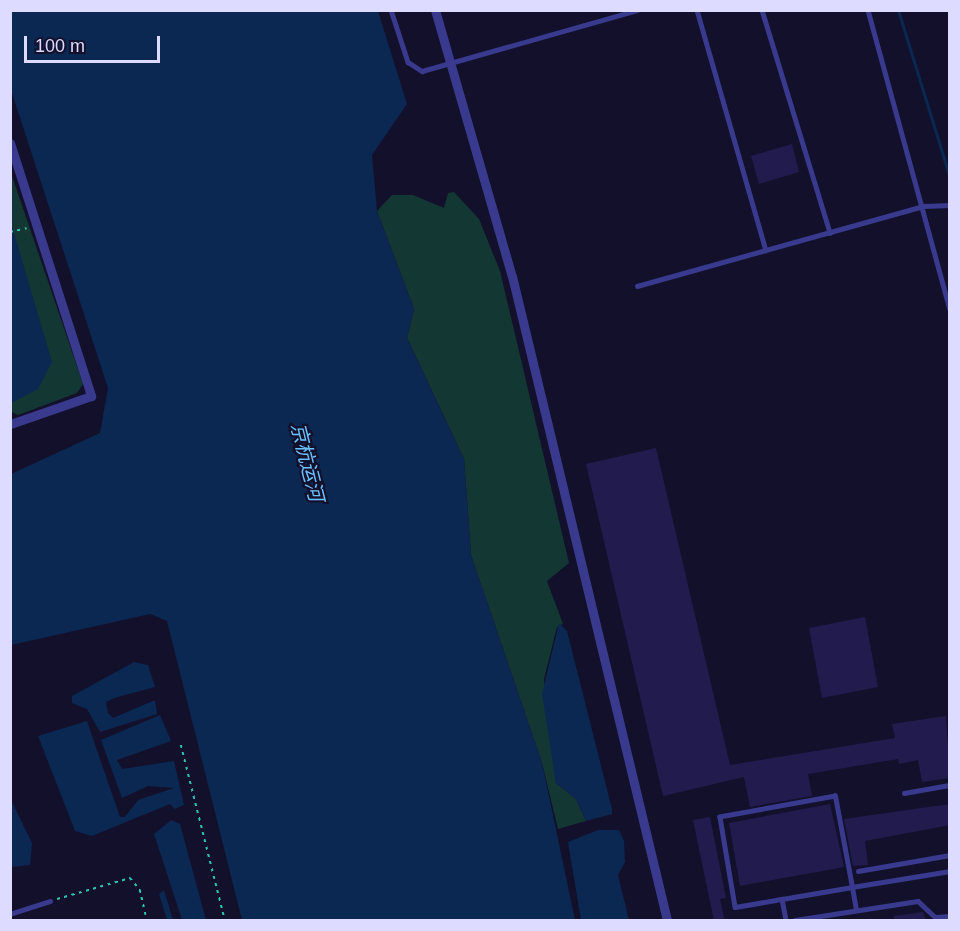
<!DOCTYPE html>
<meta charset="utf-8">
<style>
body{margin:0}
#map{position:relative;width:960px;height:931px;overflow:hidden;background:#13102c;font-family:Helvetica,"Noto Sans SC",sans-serif}
div>[style]{position:absolute}
[style*='--x']{left:calc(var(--x)*1px);top:calc(var(--y)*1px);width:calc(var(--w)*1px);rotate:calc(var(--a)*1deg)}
.green>*{inset:0;background:#133733}
.water>*{inset:0;background:#0a2851}
.stream>*{height:3px;margin:-1.5px;padding:0 1.5px;transform-origin:1.5px;border-radius:1.5px;background:#0a2851}
.building>*{inset:0;background:#221b4e}
.path>*{height:1.5px;margin-top:-0.75px;transform-origin:0;background:repeating-linear-gradient(90deg,#2bc4b2 0 3px,transparent 0 7.5px)}
.service>*{height:4.5px;margin:-2.25px;padding:0 2.25px;transform-origin:2.25px;border-radius:2.25px;background:#393a8d}
.minor>*{height:9px;margin:-4.5px;padding:0 4.5px;transform-origin:4.5px;border-radius:4.5px;background:#393a8d}
span{translate:-50% -50%;white-space:nowrap;text-align:center;line-height:1.15;-webkit-text-stroke:4.5px #13102c;paint-order:stroke}
.water-label{font-size:20px;color:#69c2ff;font-style:italic}
.frame{position:absolute;inset:0;border:12px solid #dddbff;pointer-events:none}
.scale{position:absolute;left:24px;top:36px;width:136px;height:27px;box-sizing:border-box;border:3px solid #dddbff;border-top:0;padding-left:8px;font-size:18px;line-height:21px;white-space:nowrap;color:#dddbff;-webkit-text-stroke:4px #13102c;paint-order:stroke}
</style>
<div id="map">
<div class="green">
<div style="clip-path:polygon(10px 170px,83px 384px,77px 393px,18px 415px,10px 411px)"></div>
<div style="clip-path:polygon(454px 192px,479px 219px,500px 271px,569px 563px,547px 581px,563px 624px,557px 627px,544px 679px,556px 783px,576px 799px,586px 821px,558px 829px,542px 763px,471px 555px,464px 459px,407px 338px,414px 309px,377px 211px,392px 195px,413px 195px,444px 208px,448px 193px)"></div>
</div>
<div class="water">
<div style="clip-path:polygon(11px 10px,378px 11px,407px 104px,372px 155px,377px 211px,414px 309px,407px 338px,464px 459px,471px 555px,542px 763px,575px 920px,242px 920px,167px 621px,150px 614px,11px 645px,11px 474px,100px 433px,108px 388px,11px 90px)"></div>
<div style="clip-path:polygon(11px 223px,52px 362px,38px 389px,11px 403px)"></div>
<div style="clip-path:polygon(559px 623px,567px 631px,612px 809px,612px 814px,586px 821px,576px 799px,556px 783px,542px 694px)"></div>
<div style="clip-path:polygon(134px 662px,148px 665px,155px 687px,114px 698px,106px 702px,108px 713px,113px 718px,155px 700px,157px 714px,100px 732px,87px 709px,72px 703px,72px 696px)"></div>
<div style="clip-path:polygon(160px 715px,171px 741px,117px 760px,122px 769px,174px 761px,184px 805px,175px 809px,170px 804px,92px 836px,75px 831px,38px 736px,87px 721px,120px 817px,125px 817px,138px 800px,174px 788px,148px 786px,122px 798px,101px 740px)"></div>
<div style="clip-path:polygon(11px 800px,32px 843px,30px 865px,11px 867px)"></div>
<div style="clip-path:polygon(171px 820px,180px 824px,206px 920px,182px 920px,154px 834px)"></div>
<div style="clip-path:polygon(598px 830px,619px 830px,624px 841px,625px 862px,618px 875px,629px 920px,581px 920px,568px 842px)"></div>
<div style="clip-path:polygon(164px 890px,173px 920px,167px 920px,159px 894px)"></div>
</div>
<div class="stream">
<div style="--x:898;--y:10;--w:176;--a:72.8"></div>
</div>
<div class="building">
<div style="clip-path:polygon(792px 144px,799px 172px,759px 184px,751px 156px)"></div>
<div style="clip-path:polygon(656px 448px,730px 765px,895px 738px,892px 724px,946px 716px,950px 778px,922px 782px,918px 760px,899px 764px,898px 759px,808px 774px,812px 796px,750px 807px,744px 777px,663px 796px,586px 464px)"></div>
<div style="clip-path:polygon(865px 617px,878px 687px,822px 698px,809px 628px)"></div>
<div style="clip-path:polygon(830px 804px,844px 867px,740px 886px,729px 823px)"></div>
<div style="clip-path:polygon(950px 804px,950px 825px,865px 841px,868px 865px,853px 866px,844px 819px)"></div>
<div style="clip-path:polygon(710px 817px,726px 898px,720px 899px,725px 921px,714px 921px,693px 820px)"></div>
<div style="clip-path:polygon(923px 912px,926px 921px,894px 921px,894px 916px)"></div>
</div>
<div class="path">
<div style="--x:10;--y:232;--w:17;--a:-13"></div>
<div style="--x:181;--y:745;--w:180;--a:75.9"></div>
<div style="--x:57;--y:899;--w:76;--a:-16"></div>
<div style="--x:130;--y:878;--w:16;--a:50"></div>
<div style="--x:140;--y:890;--w:31;--a:77"></div>
</div>
<div class="service">
<div style="--x:391;--y:10;--w:55;--a:71.9"></div>
<div style="--x:408;--y:62;--w:17;--a:33"></div>
<div style="--x:422;--y:71;--w:223;--a:-15.8"></div>
<div style="--x:697;--y:10;--w:250;--a:74"></div>
<div style="--x:762;--y:10;--w:233;--a:73"></div>
<div style="--x:868;--y:10;--w:310;--a:74.7"></div>
<div style="--x:637;--y:286;--w:298;--a:-15.6"></div>
<div style="--x:924;--y:206;--w:26;--a:-2"></div>
<div style="--x:904;--y:793;--w:47;--a:-9.9"></div>
<div style="--x:858;--y:871;--w:93;--a:-9.9"></div>
<div style="--x:782;--y:899;--w:21;--a:79"></div>
<div style="--x:856;--y:910;--w:23;--a:-100"></div>
<div style="--x:852;--y:887;--w:93;--a:-100.6"></div>
<div style="--x:835;--y:796;--w:117;--a:169.7"></div>
<div style="--x:720;--y:817;--w:91;--a:80.5"></div>
<div style="--x:735;--y:907;--w:48;--a:-9.7"></div>
<div style="--x:782;--y:899;--w:71;--a:-9.7"></div>
<div style="--x:852;--y:887;--w:99;--a:-9.3"></div>
<div style="--x:10;--y:914;--w:42;--a:-18"></div>
<div style="--x:795;--y:920;--w:124;--a:-8.8"></div>
<div style="--x:918;--y:901;--w:23;--a:43"></div>
<div style="--x:935;--y:917;--w:15;--a:-4"></div>
</div>
<div class="minor">
<div style="--x:435;--y:10;--w:277;--a:73.9"></div>
<div style="--x:512;--y:276;--w:662;--a:76.47"></div>
<div style="--x:10;--y:143;--w:266;--a:72.2"></div>
<div style="--x:91;--y:396;--w:86;--a:160.9"></div>
</div>
<div class="water-label">
<span style="left:307px;top:462px;rotate:76deg">京杭运河</span>
</div>
<div class="frame"></div>
<div class="scale">100 m</div>
</div>
